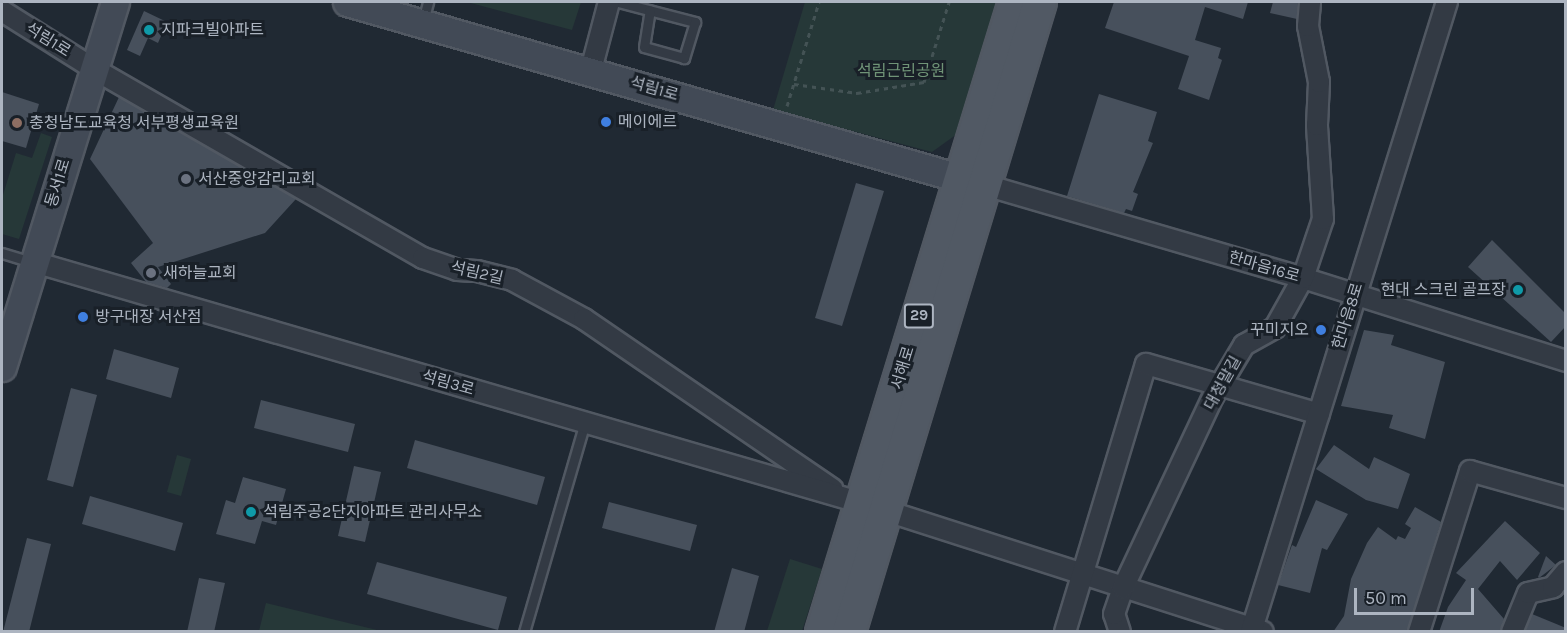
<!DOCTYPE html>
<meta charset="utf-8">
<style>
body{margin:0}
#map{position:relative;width:1567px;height:633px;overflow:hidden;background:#202933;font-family:Karla,"Noto Sans KR",sans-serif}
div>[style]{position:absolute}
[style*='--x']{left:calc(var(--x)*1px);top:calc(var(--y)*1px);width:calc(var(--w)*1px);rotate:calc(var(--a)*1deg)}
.green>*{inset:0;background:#263838}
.building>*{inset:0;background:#47505c}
.path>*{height:3px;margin-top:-1.5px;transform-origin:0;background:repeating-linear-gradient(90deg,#445355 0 4.5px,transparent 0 9px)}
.roads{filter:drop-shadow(2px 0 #515862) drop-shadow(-2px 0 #515862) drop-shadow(0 2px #515862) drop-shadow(0 -2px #515862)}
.lane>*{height:9px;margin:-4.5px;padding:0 4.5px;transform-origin:4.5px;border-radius:4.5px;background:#333a44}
.street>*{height:20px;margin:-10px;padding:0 10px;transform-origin:10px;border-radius:10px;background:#333a44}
.secondary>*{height:27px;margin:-13.5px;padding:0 13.5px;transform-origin:13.5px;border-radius:13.5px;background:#424a56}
.primary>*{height:32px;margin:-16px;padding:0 16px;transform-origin:16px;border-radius:16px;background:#515964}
.dots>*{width:16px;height:16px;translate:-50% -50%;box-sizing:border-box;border:3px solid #192028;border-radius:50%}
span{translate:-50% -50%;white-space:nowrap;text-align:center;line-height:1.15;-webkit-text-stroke:6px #192028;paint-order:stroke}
.shield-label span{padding:2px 4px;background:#192028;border:2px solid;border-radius:4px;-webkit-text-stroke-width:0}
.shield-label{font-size:15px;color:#adb5c1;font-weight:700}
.poi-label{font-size:16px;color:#adb5c1}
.left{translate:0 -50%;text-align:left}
.right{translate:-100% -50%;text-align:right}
.street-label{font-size:16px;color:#adb5c1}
.park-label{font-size:16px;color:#709477}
.frame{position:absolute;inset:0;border:3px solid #adb5c1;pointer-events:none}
.scale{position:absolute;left:1354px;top:588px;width:120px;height:27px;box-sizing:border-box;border:3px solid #adb5c1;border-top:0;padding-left:8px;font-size:18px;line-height:21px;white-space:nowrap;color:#adb5c1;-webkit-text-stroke:4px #192028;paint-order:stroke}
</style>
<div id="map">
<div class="green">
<div style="clip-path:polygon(467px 2px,581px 2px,572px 30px)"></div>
<div style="clip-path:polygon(805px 2px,998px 2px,957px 134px,932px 152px,773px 110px)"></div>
<div style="clip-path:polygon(41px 133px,52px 137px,19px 239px,2px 234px,2px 198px,16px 153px,32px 158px)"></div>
<div style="clip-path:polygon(177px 455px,191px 459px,181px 496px,167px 492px)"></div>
<div style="clip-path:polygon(790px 559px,822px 569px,802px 631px,767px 631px)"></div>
<div style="clip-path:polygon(266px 603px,381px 631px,259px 631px)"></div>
</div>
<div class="building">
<div style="clip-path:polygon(1114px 2px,1248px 2px,1243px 19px,1205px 7px,1195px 40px,1221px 48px,1218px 58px,1222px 60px,1209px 100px,1178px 89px,1189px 56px,1105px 28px)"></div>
<div style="clip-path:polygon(1273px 2px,1298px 2px,1297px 19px,1270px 13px)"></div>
<div style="clip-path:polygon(144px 11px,167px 22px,158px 43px,148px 38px,140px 56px,127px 50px)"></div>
<div style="clip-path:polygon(2px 92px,39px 104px,26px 148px,2px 141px)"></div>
<div style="clip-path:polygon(1099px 94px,1157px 112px,1148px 141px,1153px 143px,1133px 192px,1138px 194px,1132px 211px,1126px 209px,1124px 213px,1067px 196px)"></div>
<div style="clip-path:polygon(119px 97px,290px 195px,296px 199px,265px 233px,158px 267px,171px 284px,167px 288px,146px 282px,131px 263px,153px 243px,90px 159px)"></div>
<div style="clip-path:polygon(856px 183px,884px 191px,842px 326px,815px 318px)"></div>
<div style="clip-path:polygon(1492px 240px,1566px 314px,1566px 326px,1551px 342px,1468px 267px)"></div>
<div style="clip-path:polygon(1364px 330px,1394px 335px,1391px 345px,1445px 362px,1425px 439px,1389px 428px,1393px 415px,1341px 406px)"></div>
<div style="clip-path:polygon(114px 349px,179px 368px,171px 398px,106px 379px)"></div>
<div style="clip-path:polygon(71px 388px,97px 395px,73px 487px,47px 480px)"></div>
<div style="clip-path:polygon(261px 400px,355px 424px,348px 452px,254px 428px)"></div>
<div style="clip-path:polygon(415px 440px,545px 477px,537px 505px,407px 468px)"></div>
<div style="clip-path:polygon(1334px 445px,1369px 469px,1374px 457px,1410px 474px,1398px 509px,1366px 500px,1316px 469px)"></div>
<div style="clip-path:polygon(354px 466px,381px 472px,365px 542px,338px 536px)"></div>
<div style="clip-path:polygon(243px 477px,286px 489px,276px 525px,262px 521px,255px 544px,216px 534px,226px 500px,235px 503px)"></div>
<div style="clip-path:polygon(90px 496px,183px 523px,175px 551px,82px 524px)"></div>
<div style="clip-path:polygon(1316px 500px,1348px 514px,1327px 550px,1322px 548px,1310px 593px,1278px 585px,1292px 545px,1296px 547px)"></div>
<div style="clip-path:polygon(609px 502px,697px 525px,690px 551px,602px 528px)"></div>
<div style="clip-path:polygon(1415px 507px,1441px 522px,1407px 632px,1333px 632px,1344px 616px,1351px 579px,1367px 543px,1378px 527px,1396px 540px,1398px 536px,1405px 539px,1411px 528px,1405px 524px)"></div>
<div style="clip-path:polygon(1505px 521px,1540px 553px,1517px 580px,1500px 561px,1478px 589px,1504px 619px,1500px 632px,1439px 632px,1448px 607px,1466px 580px,1456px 573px)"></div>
<div style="clip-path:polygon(27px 538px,51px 544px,29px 632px,3px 632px)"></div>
<div style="clip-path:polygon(1546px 556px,1556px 565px,1539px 578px,1538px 577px)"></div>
<div style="clip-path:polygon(377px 562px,507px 597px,498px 630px,367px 594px)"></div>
<div style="clip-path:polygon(732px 568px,759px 576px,744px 632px,714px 632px)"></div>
<div style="clip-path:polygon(199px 578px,225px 583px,214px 632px,187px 632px)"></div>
<div style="clip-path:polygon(1532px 614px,1566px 628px,1566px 632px,1525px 632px)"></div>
</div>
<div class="path">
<div style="--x:794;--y:84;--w:64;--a:8.1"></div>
<div style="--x:857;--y:93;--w:68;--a:-9.3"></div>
<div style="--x:924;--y:82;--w:84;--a:-72.6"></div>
<div style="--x:787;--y:106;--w:109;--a:-72.9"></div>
</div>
<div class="roads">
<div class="lane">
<div style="--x:618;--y:2;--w:80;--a:14.6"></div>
<div style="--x:695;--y:22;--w:38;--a:107"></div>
<div style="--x:684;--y:58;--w:41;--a:-164.6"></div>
<div style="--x:644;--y:47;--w:37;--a:-81"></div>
<div style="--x:423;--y:21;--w:20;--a:-75"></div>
<div style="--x:2;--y:253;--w:31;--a:17"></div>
<div style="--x:524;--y:632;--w:219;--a:-73.8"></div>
</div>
<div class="street">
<div style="--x:2;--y:11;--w:109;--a:32.2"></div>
<div style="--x:94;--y:69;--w:379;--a:29.9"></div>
<div style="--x:423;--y:258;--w:36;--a:19"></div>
<div style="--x:457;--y:270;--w:20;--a:3"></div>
<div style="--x:477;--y:271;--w:36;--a:14"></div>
<div style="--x:512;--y:280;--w:82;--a:28.4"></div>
<div style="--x:584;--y:319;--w:301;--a:34.4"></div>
<div style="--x:591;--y:70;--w:70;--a:-75.2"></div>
<div style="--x:985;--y:185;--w:331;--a:16.3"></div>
<div style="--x:1303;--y:278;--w:276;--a:17.5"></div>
<div style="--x:34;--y:262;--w:862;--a:16.23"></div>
<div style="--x:862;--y:503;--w:421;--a:17.8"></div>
<div style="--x:1065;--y:632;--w:280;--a:-73.2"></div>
<div style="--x:1146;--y:364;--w:180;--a:16.1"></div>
<div style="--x:1120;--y:632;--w:19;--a:-108"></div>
<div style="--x:1114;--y:614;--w:28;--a:-71"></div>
<div style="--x:1123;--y:588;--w:211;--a:-64.8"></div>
<div style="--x:1213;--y:397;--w:61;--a:-59.2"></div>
<div style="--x:1244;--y:345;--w:35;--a:-29"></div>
<div style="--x:1275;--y:328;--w:57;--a:-60.8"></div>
<div style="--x:1303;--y:278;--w:62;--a:-71.3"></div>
<div style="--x:1323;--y:219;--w:94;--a:-93.7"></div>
<div style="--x:1317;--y:125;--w:43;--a:-87.3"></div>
<div style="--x:1319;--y:82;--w:57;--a:-101.1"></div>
<div style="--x:1308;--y:26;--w:24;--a:-85"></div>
<div style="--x:1251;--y:632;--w:660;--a:-72.72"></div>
<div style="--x:1419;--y:632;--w:169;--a:-72.4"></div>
<div style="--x:1470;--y:471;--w:100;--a:15.7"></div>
<div style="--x:1512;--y:632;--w:42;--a:-67.7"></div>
<div style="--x:1528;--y:593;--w:26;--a:-13"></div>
<div style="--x:1553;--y:587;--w:20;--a:-49"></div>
</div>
<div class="secondary">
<div style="--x:347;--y:2;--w:659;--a:16.04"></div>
<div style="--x:2;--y:367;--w:382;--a:-72.8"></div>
</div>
<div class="primary">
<div style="--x:822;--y:632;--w:659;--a:-72.97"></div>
<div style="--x:849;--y:632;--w:658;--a:-73.13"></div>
</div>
</div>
<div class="dots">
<div style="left:149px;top:30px;background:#0f9aa8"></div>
<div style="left:606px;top:122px;background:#3f7fe0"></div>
<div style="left:17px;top:123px;background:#8d6e63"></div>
<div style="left:186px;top:179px;background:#6b7280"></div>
<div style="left:151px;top:273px;background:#6b7280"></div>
<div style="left:1518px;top:290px;background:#0f9aa8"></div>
<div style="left:83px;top:317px;background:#3f7fe0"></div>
<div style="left:1321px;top:330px;background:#3f7fe0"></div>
<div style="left:251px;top:512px;background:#0f9aa8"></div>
</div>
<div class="shield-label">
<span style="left:919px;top:316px">29</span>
</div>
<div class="poi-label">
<span class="left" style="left:161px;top:30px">지파크빌아파트</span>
<span class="left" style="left:618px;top:122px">메이에르</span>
<span class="left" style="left:29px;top:123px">충청남도교육청 서부평생교육원</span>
<span class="left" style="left:198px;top:179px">서산중앙감리교회</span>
<span class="left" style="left:163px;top:273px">새하늘교회</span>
<span class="right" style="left:1506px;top:290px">현대 스크린 골프장</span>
<span class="left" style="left:95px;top:317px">방구대장 서산점</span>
<span class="right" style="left:1309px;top:330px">꾸미지오</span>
<span class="left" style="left:263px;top:512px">석림주공2단지아파트 관리사무소</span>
</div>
<div class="street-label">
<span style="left:48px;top:40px;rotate:32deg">석림1로</span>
<span style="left:654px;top:89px;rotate:16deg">석림1로</span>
<span style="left:58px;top:183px;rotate:-73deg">동서1로</span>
<span style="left:1264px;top:267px;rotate:16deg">한마음16로</span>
<span style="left:477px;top:273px;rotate:13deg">석림2길</span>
<span style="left:1348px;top:316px;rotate:-73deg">한마음8로</span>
<span style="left:903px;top:368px;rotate:-73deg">서해로</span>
<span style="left:448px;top:383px;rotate:16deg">석림3로</span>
<span style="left:1223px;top:383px;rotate:-61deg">대청말길</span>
</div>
<div class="park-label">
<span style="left:901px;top:71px">석림근린공원</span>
</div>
<div class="frame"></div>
<div class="scale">50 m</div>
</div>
